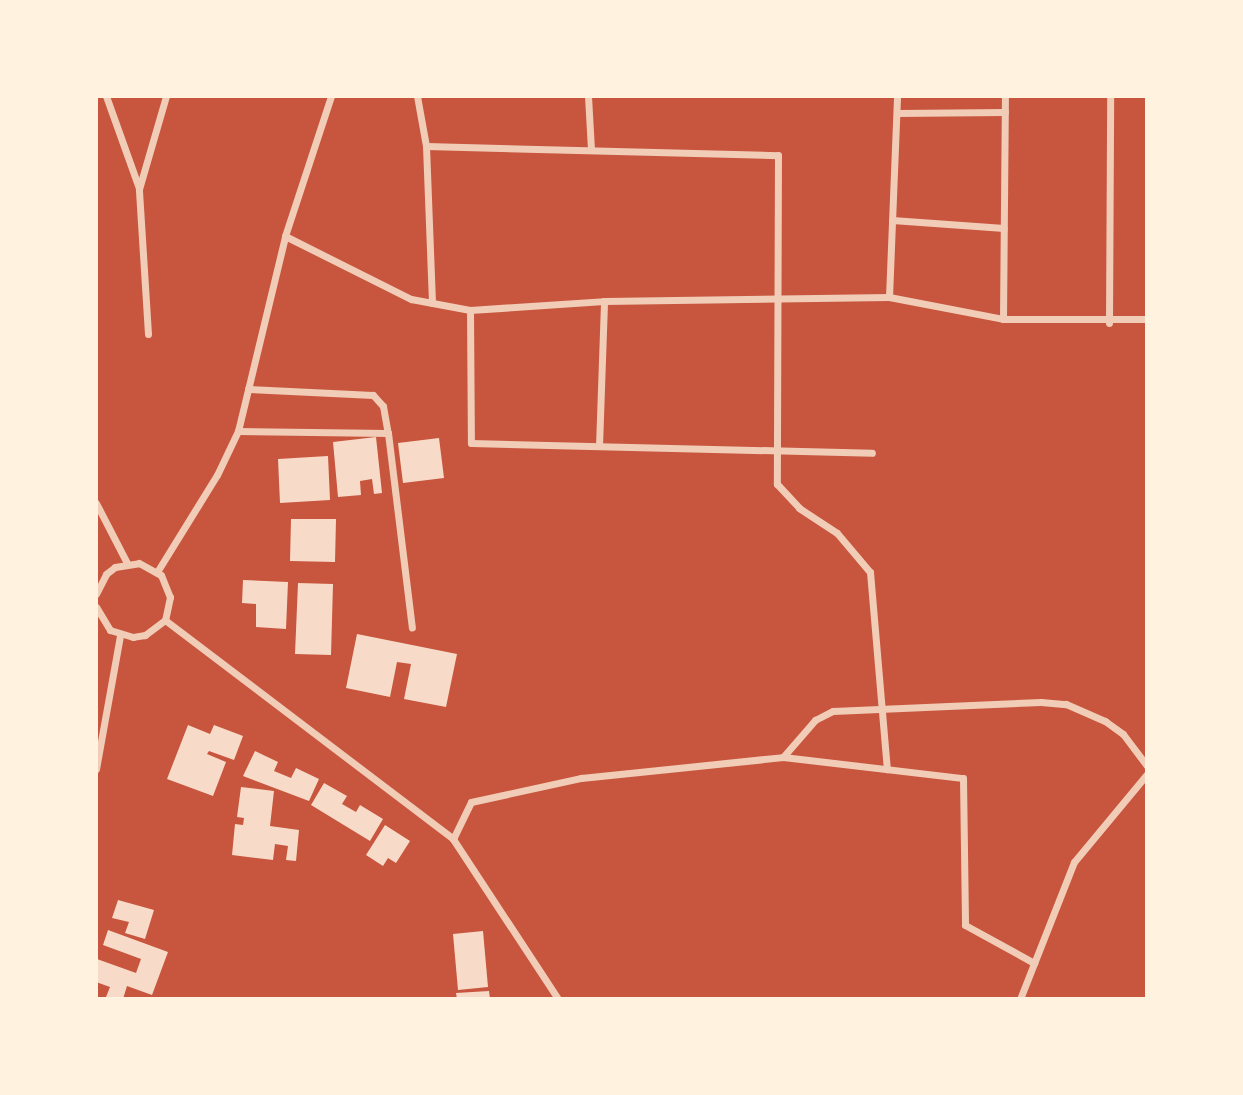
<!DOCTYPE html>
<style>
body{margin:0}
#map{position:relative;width:1243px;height:1095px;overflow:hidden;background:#c8553d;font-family:Jost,sans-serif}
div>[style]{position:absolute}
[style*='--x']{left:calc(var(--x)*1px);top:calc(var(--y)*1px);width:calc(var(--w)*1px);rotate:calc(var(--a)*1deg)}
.building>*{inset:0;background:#f7dbc8}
.minor>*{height:7px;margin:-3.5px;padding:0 3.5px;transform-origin:3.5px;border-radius:3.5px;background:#f1ccb7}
span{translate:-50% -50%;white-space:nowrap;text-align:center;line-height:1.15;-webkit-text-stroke:5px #fff3e0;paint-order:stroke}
.frame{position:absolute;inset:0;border:98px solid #fff3e0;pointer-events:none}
</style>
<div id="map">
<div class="building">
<div style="clip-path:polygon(376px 437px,382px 493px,374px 494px,372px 479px,360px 481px,361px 495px,338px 497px,333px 442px)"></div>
<div style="clip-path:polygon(439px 438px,444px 478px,403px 483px,398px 443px)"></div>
<div style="clip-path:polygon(328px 456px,330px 500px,280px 503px,278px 459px)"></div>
<div style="clip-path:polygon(291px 519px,336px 519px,335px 562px,290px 561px)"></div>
<div style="clip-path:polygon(243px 580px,288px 582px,286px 629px,256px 627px,256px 604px,242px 603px)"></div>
<div style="clip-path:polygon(298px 583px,333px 584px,331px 655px,295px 654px)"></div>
<div style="clip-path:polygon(357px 634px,457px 654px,446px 707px,404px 699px,411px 664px,397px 662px,390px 697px,346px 688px)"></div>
<div style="clip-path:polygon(188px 725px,210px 734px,214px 725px,243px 736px,234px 760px,209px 751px,207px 754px,226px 762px,213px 796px,167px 779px)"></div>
<div style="clip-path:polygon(255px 751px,278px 762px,274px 771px,291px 778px,296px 768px,319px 779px,309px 801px,243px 776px)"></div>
<div style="clip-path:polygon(324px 783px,347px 796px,342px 804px,356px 812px,360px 805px,383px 819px,370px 841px,311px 805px)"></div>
<div style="clip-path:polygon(241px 787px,274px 791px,270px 826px,299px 830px,296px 861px,286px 860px,288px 846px,275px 844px,273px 860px,232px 855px,235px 824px,243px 825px,244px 818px,237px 817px)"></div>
<div style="clip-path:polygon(385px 825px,410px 841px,396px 863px,388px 858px,383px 866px,366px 855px)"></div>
<div style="clip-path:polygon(118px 900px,154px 910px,145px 939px,125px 933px,129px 922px,112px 918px)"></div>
<div style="clip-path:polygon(108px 930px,168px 952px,152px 995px,127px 986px,123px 999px,112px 999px,106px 997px,110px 987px,96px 982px,97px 959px,136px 973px,141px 959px,103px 945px)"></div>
<div style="clip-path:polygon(483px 931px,488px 987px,458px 990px,453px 934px)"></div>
<div style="clip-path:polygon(489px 991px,490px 999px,457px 999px,456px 993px)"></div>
</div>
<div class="minor">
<div style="--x:106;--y:96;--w:98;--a:70.3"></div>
<div style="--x:417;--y:96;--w:51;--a:79.8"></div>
<div style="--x:426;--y:146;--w:352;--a:1.5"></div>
<div style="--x:778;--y:155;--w:329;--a:90.2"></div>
<div style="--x:777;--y:484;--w:33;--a:47"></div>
<div style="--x:799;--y:508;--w:45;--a:33.3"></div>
<div style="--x:837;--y:533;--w:51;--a:49.8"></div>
<div style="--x:870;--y:572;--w:198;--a:85.1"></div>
<div style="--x:588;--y:96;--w:54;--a:86.8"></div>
<div style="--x:897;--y:113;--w:108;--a:-0.5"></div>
<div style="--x:426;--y:146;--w:157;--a:87.8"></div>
<div style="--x:892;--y:220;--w:112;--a:4.1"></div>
<div style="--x:285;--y:236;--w:141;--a:26.6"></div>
<div style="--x:411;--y:299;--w:60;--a:10.6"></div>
<div style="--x:470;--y:310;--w:134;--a:-3.8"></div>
<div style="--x:604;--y:301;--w:285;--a:-0.8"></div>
<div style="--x:889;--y:297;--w:116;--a:10.9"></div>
<div style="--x:1003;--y:319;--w:144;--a:0"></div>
<div style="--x:889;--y:297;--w:201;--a:-87.7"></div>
<div style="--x:470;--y:310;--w:133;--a:89.6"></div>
<div style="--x:471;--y:443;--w:401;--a:1.4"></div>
<div style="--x:1003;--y:319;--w:223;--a:-89.5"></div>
<div style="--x:1109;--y:323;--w:227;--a:-89.7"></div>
<div style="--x:148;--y:334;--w:145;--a:-93.6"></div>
<div style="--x:139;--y:189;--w:97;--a:-73.8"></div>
<div style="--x:248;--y:389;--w:125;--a:2.7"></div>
<div style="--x:373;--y:395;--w:15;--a:48"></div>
<div style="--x:383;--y:406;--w:27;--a:80"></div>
<div style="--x:238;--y:431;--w:150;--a:0.8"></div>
<div style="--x:388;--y:433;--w:196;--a:83"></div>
<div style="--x:599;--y:446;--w:145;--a:-88"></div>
<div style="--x:96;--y:503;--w:68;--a:62.7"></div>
<div style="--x:157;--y:572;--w:114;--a:-58.3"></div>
<div style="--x:217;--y:475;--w:49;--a:-64.5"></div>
<div style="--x:238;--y:431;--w:201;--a:-76.4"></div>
<div style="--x:285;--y:236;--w:147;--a:-71.8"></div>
<div style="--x:96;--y:594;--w:22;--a:-63"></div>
<div style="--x:106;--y:574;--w:11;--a:-38"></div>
<div style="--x:115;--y:567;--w:24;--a:-9"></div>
<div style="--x:139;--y:563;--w:25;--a:29"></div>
<div style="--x:161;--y:575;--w:24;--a:68"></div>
<div style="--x:170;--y:597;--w:24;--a:102"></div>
<div style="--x:165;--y:620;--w:25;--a:143"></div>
<div style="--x:145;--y:635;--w:12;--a:171"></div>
<div style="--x:133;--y:637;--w:24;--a:-163"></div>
<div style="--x:110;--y:630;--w:27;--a:-121"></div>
<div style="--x:165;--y:620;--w:362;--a:37.2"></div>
<div style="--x:453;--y:839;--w:191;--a:56.7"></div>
<div style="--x:783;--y:757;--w:49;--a:-49.1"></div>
<div style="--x:815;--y:720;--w:20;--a:-27"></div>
<div style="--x:833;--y:711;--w:208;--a:-2.5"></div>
<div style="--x:1041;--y:702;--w:25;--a:5"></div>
<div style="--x:1066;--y:704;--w:43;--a:23.6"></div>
<div style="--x:1105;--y:721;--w:22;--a:36"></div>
<div style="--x:1123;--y:734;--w:40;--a:53"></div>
<div style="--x:96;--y:769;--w:135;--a:-79.8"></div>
<div style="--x:453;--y:839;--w:41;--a:-64.1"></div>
<div style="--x:471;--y:802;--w:113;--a:-12.3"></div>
<div style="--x:581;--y:778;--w:203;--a:-5.9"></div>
<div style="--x:783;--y:757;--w:181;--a:6.7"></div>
<div style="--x:963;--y:778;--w:147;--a:89.2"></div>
<div style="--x:965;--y:925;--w:79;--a:28.8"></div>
<div style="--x:1020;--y:999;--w:147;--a:-68.5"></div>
<div style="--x:1074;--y:862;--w:114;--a:-50.3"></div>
</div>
<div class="frame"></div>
</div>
